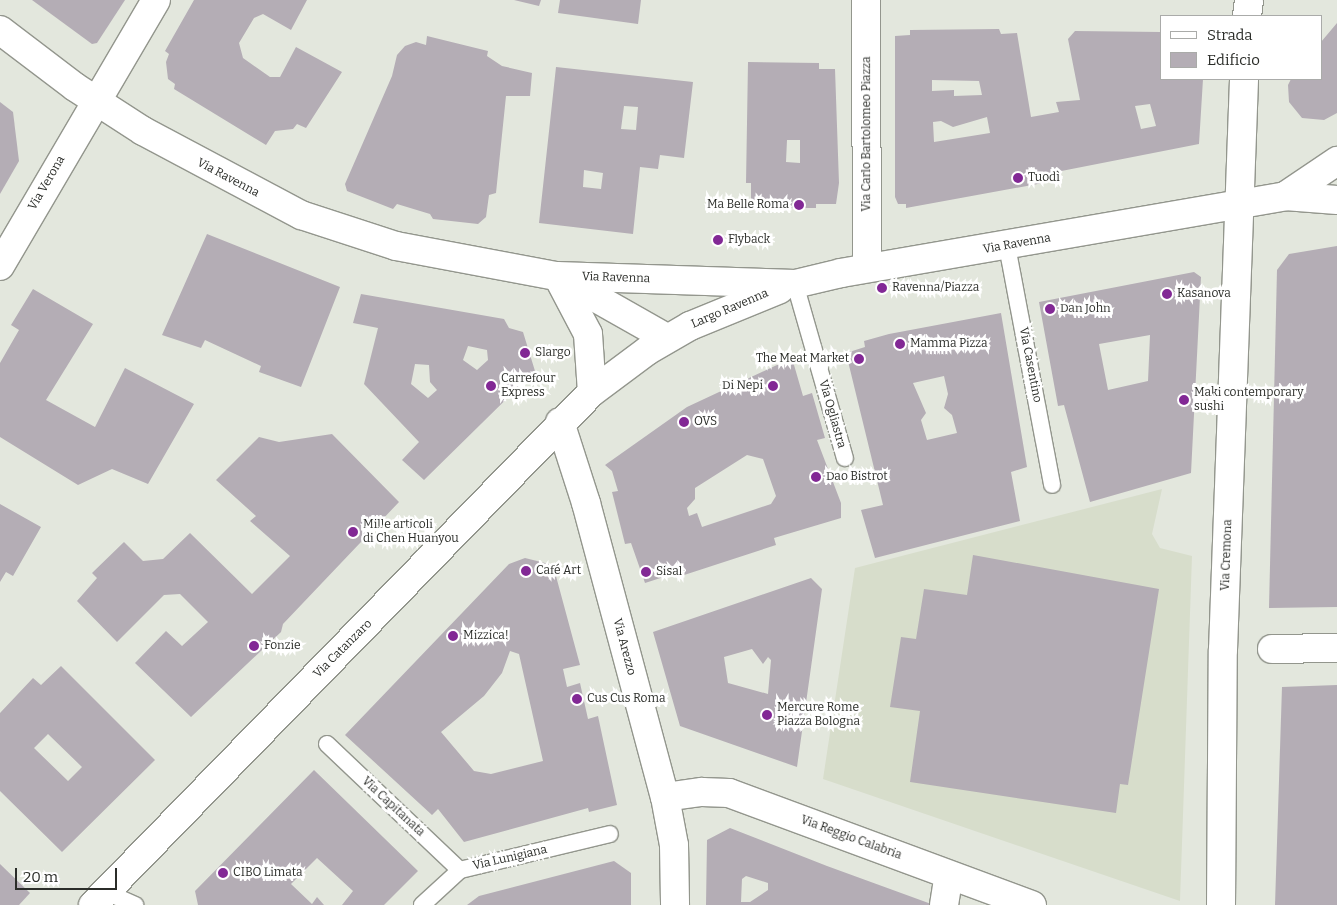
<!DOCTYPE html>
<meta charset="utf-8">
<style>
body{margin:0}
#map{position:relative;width:1337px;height:905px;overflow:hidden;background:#e3e7dd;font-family:Bitter,serif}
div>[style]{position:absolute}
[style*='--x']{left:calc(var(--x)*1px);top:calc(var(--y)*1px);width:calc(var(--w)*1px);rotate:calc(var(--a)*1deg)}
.built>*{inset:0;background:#d7ddcb}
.building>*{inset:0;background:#b4adb5}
.roads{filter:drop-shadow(1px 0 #93968d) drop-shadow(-1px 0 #93968d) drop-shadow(0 1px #93968d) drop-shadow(0 -1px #93968d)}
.lane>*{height:16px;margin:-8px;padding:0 8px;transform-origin:8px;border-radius:8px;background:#fff}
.street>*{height:28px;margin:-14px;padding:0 14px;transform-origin:14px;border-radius:14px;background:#fff}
.secondary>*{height:28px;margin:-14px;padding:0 14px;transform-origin:14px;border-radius:14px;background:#fff}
.dots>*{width:14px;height:14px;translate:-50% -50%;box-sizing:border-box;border:2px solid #fff;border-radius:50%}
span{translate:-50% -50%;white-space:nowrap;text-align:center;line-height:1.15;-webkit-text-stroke:5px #fff;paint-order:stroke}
.street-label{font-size:12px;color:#2b2d29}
.poi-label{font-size:12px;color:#2b2d29}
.left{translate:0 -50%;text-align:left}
.right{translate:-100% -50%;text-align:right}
.legend{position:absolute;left:1160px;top:15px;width:162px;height:65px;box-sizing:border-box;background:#fff;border:1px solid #aaaba9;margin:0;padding:6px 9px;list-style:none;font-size:15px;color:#2b2d29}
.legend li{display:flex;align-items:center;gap:10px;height:25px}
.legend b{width:25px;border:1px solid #aaaba9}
.scale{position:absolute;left:15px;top:868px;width:102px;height:22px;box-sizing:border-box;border:2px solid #2b2d29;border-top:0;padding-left:6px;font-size:15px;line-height:18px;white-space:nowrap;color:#2b2d29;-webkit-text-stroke:4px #fff;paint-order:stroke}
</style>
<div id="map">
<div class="built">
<div style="clip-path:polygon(1162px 489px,1152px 534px,1160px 548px,1192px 556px,1180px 901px,823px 779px,855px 568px)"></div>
</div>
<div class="building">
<div style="clip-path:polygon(32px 0,125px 0,97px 43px,92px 44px)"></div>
<div style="clip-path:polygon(194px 0,307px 0,291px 30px,263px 14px,254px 18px,239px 43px,243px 58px,270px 77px,280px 77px,296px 47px,342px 72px,306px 128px,297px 124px,293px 129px,275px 131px,266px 145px,174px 89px,175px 84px,168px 79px,166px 62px,169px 54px,165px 51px)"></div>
<div style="clip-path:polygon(514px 0,541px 0,539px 6px)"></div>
<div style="clip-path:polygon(560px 0,641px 0,638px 24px,558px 13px)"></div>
<div style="clip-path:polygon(1337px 23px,1337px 113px,1324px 120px,1302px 118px,1289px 102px,1288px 85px,1291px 79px,1321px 79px,1321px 42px)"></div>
<div style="clip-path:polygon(evenodd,999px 29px,1001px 34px,1017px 33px,1031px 117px,1059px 112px,1056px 102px,1080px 100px,1068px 39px,1075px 31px,1161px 32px,1161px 79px,1203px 79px,1199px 144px,1041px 175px,1043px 183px,906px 208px,906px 204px,898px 204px,895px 197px,895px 36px,910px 35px,910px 30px,999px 29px,932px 80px,979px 81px,982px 95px,954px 96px,954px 90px,932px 91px,932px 80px,999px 29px,1150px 104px,1156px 126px,1141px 129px,1135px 106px,1150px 104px,999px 29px,987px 117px,990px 133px,934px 142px,933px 122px,941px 121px,953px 127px,987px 117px)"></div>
<div style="clip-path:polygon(427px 36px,488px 51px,487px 56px,502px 66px,532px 73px,530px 96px,506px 96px,496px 193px,489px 195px,486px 217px,478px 224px,433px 219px,430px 214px,397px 204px,393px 209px,347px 191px,345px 184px,392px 76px,397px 55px,405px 46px,416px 42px,426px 45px)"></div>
<div style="clip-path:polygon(evenodd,748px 62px,819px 63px,819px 69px,835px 69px,839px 183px,836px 204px,816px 204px,816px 208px,751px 208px,751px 183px,746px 183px,748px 62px,787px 140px,800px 140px,800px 163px,786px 162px,787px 140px)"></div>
<div style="clip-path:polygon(evenodd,556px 67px,693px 82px,684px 158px,660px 155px,658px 169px,640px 167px,633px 234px,539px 223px,556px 67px,624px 106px,638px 107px,636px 130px,621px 129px,624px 106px,556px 67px,584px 170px,603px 173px,601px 189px,583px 187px,584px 170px)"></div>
<div style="clip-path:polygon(0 102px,13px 112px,19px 161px,0 194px)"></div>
<div style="clip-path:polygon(207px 234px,340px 287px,301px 387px,259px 372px,261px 366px,205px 340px,201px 348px,162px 335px)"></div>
<div style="clip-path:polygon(1337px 246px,1337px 607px,1269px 608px,1277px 270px,1289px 254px)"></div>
<div style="clip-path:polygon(evenodd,1194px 272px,1201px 277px,1191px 473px,1090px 502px,1064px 405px,1058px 406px,1039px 302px,1194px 272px,1150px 335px,1148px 381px,1108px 390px,1099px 344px,1150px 335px)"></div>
<div style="clip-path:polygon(33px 289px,93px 324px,46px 400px,95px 427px,125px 368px,194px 404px,148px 484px,112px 469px,78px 485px,0 437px,0 363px,19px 330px,11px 325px)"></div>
<div style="clip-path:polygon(evenodd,361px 294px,504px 319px,509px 328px,523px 332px,535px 371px,424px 480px,402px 460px,419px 442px,364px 384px,378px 328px,353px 323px,361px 294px,468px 346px,487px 350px,488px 360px,477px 370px,463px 360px,468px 346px,361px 294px,415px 364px,429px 365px,430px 382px,437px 390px,428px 398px,411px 384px,415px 364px)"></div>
<div style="clip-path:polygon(evenodd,1001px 313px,1027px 467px,1011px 472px,1020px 521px,875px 558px,861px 510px,883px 505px,846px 353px,865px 347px,864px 341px,889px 334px,1001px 313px,944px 376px,948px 394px,944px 408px,952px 415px,957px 433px,927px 440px,921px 420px,926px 413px,913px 383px,944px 376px)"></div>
<div style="clip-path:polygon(evenodd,792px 358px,803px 396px,812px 393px,825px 438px,817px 440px,841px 503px,841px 518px,774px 538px,776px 545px,678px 577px,676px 573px,645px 583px,631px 543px,625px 544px,612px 492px,618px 491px,612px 471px,605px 465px,687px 407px,792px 358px,747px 455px,763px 459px,776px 496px,771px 504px,702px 527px,697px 513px,689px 516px,687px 508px,695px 499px,695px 488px,747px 455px)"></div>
<div style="clip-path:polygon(332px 434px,399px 502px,283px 624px,281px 632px,191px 717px,135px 663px,166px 631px,182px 646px,208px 622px,180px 594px,164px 595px,117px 642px,77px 601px,97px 578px,92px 573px,124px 542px,143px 561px,163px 559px,190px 533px,252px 594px,290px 556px,250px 521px,256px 516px,216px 480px,259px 437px,279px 442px)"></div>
<div style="clip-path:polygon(0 504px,41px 527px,13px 576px,6px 572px,0 582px)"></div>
<div style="clip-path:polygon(973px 555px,1159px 589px,1128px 785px,1120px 784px,1116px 813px,910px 782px,920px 711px,890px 707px,901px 637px,916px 639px,924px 589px,967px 595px)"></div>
<div style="clip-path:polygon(evenodd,525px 558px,553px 565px,580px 665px,563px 669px,567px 687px,580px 683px,588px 719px,598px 716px,617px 805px,589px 812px,588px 808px,464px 842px,438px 809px,432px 815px,345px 735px,509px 564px,525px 558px,510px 651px,519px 654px,543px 761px,491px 774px,474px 771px,441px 732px,484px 696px,502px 673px,510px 651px)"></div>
<div style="clip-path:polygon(evenodd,811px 578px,822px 589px,797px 767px,680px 726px,653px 632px,811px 578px,752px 649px,763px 664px,768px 657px,771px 660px,768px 694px,728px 683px,724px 657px,752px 649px)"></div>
<div style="clip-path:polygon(evenodd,61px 666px,155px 760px,62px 852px,0 791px,0 713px,33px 678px,41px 685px,61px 666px,48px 734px,82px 767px,68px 781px,34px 748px,48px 734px)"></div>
<div style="clip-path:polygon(1337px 685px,1337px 905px,1275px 905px,1282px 687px)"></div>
<div style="clip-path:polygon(314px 770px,418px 871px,384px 905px,342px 905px,353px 891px,317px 858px,291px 884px,312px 904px,317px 897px,324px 905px,198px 905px,195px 891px)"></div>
<div style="clip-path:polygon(evenodd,730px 828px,827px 866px,934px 905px,706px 905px,707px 840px,730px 828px,746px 876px,768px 883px,768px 890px,750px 902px,741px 902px,742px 879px,746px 876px)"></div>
<div style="clip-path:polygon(614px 861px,631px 873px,631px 905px,467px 905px,479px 896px)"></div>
<div style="clip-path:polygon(0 864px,30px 893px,19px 905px,0 905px)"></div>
</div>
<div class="roads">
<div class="lane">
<div style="--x:1007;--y:246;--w:243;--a:79.3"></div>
<div style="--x:795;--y:284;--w:181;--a:74"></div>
<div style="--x:327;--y:744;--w:183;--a:43.5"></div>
<div style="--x:106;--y:892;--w:32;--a:24"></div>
<div style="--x:422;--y:905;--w:52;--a:-42.6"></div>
<div style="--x:460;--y:870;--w:154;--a:-13.5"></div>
</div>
<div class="street">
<div style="--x:866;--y:0;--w:268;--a:89.8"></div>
<div style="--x:1247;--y:16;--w:16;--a:-83"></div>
<div style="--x:0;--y:266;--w:308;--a:-59.6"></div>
<div style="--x:560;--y:422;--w:85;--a:72.2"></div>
<div style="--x:586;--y:503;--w:304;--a:75"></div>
<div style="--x:665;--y:797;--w:49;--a:79.4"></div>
<div style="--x:674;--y:845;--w:60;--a:89"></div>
<div style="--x:1272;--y:649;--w:65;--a:-0.9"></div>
<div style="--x:665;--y:797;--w:37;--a:-8"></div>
<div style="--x:702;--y:792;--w:27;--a:2"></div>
<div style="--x:729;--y:793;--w:323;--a:20.3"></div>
<div style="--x:944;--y:905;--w:30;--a:-81"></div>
<div style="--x:1221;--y:905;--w:255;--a:-89.6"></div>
<div style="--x:1223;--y:650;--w:571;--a:-87.89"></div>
</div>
<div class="secondary">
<div style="--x:0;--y:30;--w:94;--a:37.2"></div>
<div style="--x:75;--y:87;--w:81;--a:32.9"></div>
<div style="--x:143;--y:131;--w:179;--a:28"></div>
<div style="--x:301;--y:215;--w:100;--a:18.1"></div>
<div style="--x:396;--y:246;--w:164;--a:10.6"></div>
<div style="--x:557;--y:276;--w:238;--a:1.9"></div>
<div style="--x:795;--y:284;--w:47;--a:-13.4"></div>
<div style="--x:841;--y:273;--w:451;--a:-9.8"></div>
<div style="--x:1285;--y:196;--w:63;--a:-33.9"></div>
<div style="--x:1285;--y:196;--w:52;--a:4.4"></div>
<div style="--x:558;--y:277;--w:64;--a:62.2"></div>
<div style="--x:588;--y:334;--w:58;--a:86.1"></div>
<div style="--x:559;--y:277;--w:124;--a:29.5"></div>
<div style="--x:93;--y:905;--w:716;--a:-45.79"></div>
<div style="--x:592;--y:392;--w:69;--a:-36.7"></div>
<div style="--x:647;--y:351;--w:50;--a:-30.2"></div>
<div style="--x:690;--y:326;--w:97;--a:-22.3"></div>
</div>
</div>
<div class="dots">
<div style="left:1018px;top:178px;background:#822895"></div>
<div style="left:799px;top:205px;background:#822895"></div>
<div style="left:718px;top:240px;background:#822895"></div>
<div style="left:882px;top:288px;background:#822895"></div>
<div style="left:1167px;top:294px;background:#822895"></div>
<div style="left:1050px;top:309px;background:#822895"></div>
<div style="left:900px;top:344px;background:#822895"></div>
<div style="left:525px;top:353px;background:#822895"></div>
<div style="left:859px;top:359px;background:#822895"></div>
<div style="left:491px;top:386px;background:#822895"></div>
<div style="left:773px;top:386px;background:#822895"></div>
<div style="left:1184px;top:400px;background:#822895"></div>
<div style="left:684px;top:422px;background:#822895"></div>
<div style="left:816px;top:477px;background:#822895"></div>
<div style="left:353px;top:532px;background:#822895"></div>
<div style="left:526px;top:571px;background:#822895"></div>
<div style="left:646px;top:572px;background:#822895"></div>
<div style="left:453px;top:636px;background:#822895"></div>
<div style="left:254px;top:646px;background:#822895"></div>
<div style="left:577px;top:699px;background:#822895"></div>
<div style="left:767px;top:715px;background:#822895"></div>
<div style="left:223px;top:873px;background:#822895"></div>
</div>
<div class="street-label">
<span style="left:867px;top:134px;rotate:-90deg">Via Carlo Bartolomeo Piazza</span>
<span style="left:228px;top:178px;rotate:28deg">Via Ravenna</span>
<span style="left:47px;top:183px;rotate:-60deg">Via Verona</span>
<span style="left:1017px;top:244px;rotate:-10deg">Via Ravenna</span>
<span style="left:616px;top:278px;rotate:2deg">Via Ravenna</span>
<span style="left:730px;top:309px;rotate:-23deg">Largo Ravenna</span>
<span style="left:1030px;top:365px;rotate:79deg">Via Casentino</span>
<span style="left:832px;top:414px;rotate:74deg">Via Ogliastra</span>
<span style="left:1227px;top:555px;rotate:-88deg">Via Cremona</span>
<span style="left:624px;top:647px;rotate:75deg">Via Arezzo</span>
<span style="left:343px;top:649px;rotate:-45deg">Via Catanzaro</span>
<span style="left:393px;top:807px;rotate:43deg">Via Capitanata</span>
<span style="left:851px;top:838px;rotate:20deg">Via Reggio Calabria</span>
<span style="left:510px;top:858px;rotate:-13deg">Via Lunigiana</span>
</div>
<div class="poi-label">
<span class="left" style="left:1028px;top:178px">Tuodì</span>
<span class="right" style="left:789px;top:205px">Ma Belle Roma</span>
<span class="left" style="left:728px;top:240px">Flyback</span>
<span class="left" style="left:892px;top:288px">Ravenna/Piazza</span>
<span class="left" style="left:1177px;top:294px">Kasanova</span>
<span class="left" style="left:1060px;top:309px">Dan John</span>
<span class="left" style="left:910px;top:344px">Mamma Pizza</span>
<span class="left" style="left:535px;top:353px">Slargo</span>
<span class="right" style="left:849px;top:359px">The Meat Market</span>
<span class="left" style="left:501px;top:386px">Carrefour<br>Express</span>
<span class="right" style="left:763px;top:386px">Di Nepi</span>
<span class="left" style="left:1194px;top:400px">Maki contemporary<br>sushi</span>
<span class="left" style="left:694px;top:422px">OVS</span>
<span class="left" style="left:826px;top:477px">Dao Bistrot</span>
<span class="left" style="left:363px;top:532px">Mille articoli<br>di Chen Huanyou</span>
<span class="left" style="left:536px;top:571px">Café Art</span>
<span class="left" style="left:656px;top:572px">Sisal</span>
<span class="left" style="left:463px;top:636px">Mizzica!</span>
<span class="left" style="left:264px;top:646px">Fonzie</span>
<span class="left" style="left:587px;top:699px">Cus Cus Roma</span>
<span class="left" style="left:777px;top:715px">Mercure Rome<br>Piazza Bologna</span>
<span class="left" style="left:233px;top:873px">CIBO Limata</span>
</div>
<ul class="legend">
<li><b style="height:6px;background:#fff"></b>Strada</li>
<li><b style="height:14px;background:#b4adb5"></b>Edificio</li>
</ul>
<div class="scale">20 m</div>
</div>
